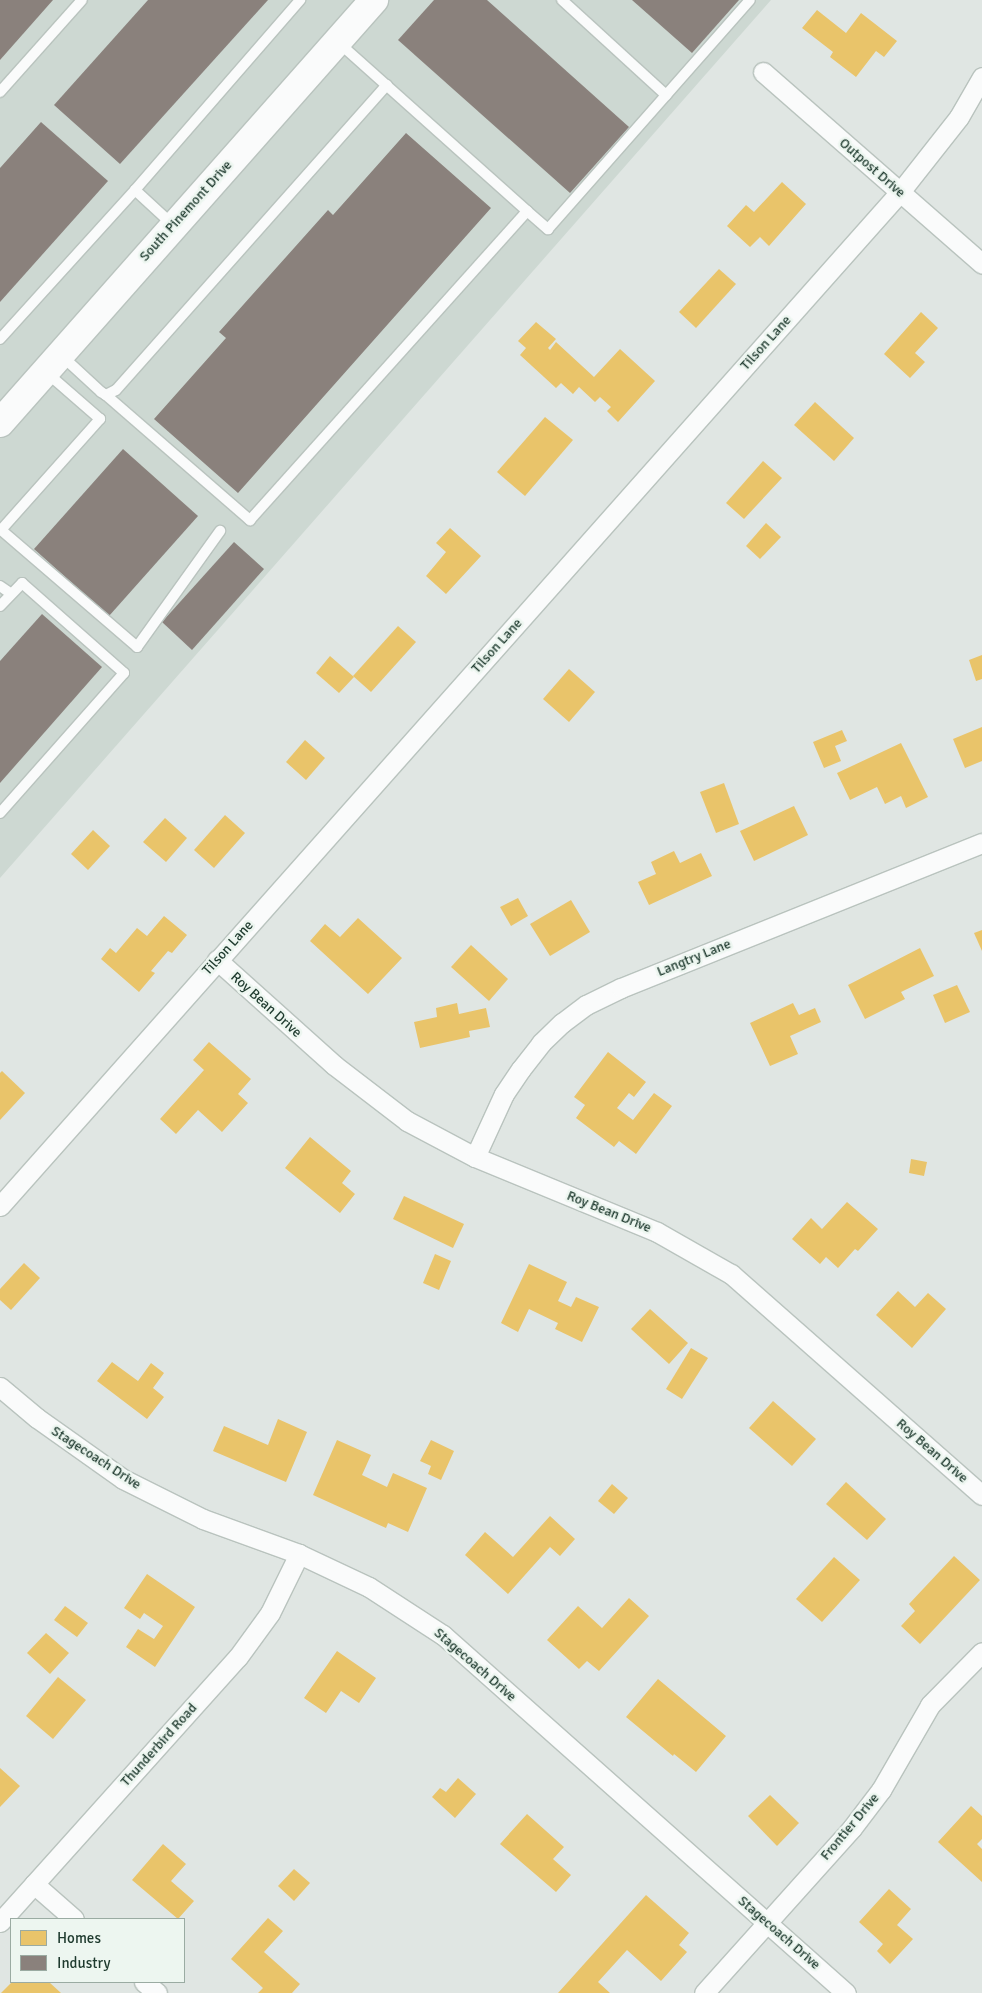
<!DOCTYPE html>
<style>
body{margin:0}
#map{position:relative;width:982px;height:1993px;overflow:hidden;background:#e0e6e3;font-family:Signika,sans-serif}
div>[style]{position:absolute}
[style*='--x']{left:calc(var(--x)*1px);top:calc(var(--y)*1px);width:calc(var(--w)*1px);rotate:calc(var(--a)*1deg)}
.built>*{inset:0;background:#cdd8d2}
.homes>*{inset:0;background:#e9c46a}
.industry>*{inset:0;background:#8a817c}
.roads{filter:drop-shadow(1px 0 #b9c3be) drop-shadow(-1px 0 #b9c3be) drop-shadow(0 1px #b9c3be) drop-shadow(0 -1px #b9c3be)}
.lane>*{height:10px;margin:-5px;padding:0 5px;transform-origin:5px;border-radius:5px;background:#fafbfb}
.street>*{height:19px;margin:-9.5px;padding:0 9.5px;transform-origin:9.5px;border-radius:9.5px;background:#fafbfb}
.secondary>*{height:28px;margin:-14px;padding:0 14px;transform-origin:14px;border-radius:14px;background:#fafbfb}
span{translate:-50% -50%;white-space:nowrap;text-align:center;line-height:1.15;-webkit-text-stroke:5px #edf6f0;paint-order:stroke}
.street-label{font-size:14px;color:#1e3a2e}
.legend{position:absolute;left:10px;top:1918px;width:175px;height:65px;box-sizing:border-box;background:#edf6f0;border:1px solid #9aaba2;margin:0;padding:6px 9px;list-style:none;font-size:15px;color:#1e3a2e}
.legend li{display:flex;align-items:center;gap:10px;height:25px}
.legend b{width:25px;border:1px solid #9aaba2}
</style>
<div id="map">
<div class="built">
<div style="clip-path:polygon(0 0,771px 0,0 878px)"></div>
</div>
<div class="homes">
<div style="clip-path:polygon(817px 10px,846px 33px,861px 13px,897px 41px,884px 57px,876px 51px,856px 77px,830px 57px,833px 52px,802px 28px)"></div>
<div style="clip-path:polygon(782px 182px,806px 204px,769px 246px,760px 237px,750px 247px,727px 226px,746px 205px,754px 212px)"></div>
<div style="clip-path:polygon(719px 269px,736px 284px,696px 328px,679px 312px)"></div>
<div style="clip-path:polygon(921px 312px,938px 328px,915px 353px,925px 362px,910px 378px,884px 354px)"></div>
<div style="clip-path:polygon(536px 322px,556px 339px,548px 348px,550px 350px,556px 342px,594px 377px,620px 349px,655px 381px,618px 422px,607px 411px,611px 407px,600px 397px,595px 402px,579px 387px,573px 394px,561px 383px,556px 388px,520px 355px,526px 348px,518px 341px)"></div>
<div style="clip-path:polygon(815px 402px,854px 438px,834px 461px,794px 425px)"></div>
<div style="clip-path:polygon(545px 417px,573px 440px,525px 496px,497px 472px)"></div>
<div style="clip-path:polygon(763px 461px,782px 478px,744px 519px,726px 503px)"></div>
<div style="clip-path:polygon(766px 523px,781px 537px,760px 559px,746px 546px)"></div>
<div style="clip-path:polygon(450px 528px,481px 556px,446px 594px,426px 576px,446px 552px,436px 543px)"></div>
<div style="clip-path:polygon(398px 626px,416px 642px,371px 692px,353px 676px)"></div>
<div style="clip-path:polygon(982px 655px,982px 679px,976px 681px,969px 660px)"></div>
<div style="clip-path:polygon(330px 656px,354px 677px,339px 693px,316px 673px)"></div>
<div style="clip-path:polygon(569px 669px,595px 692px,569px 722px,543px 699px)"></div>
<div style="clip-path:polygon(982px 727px,982px 761px,965px 768px,953px 739px)"></div>
<div style="clip-path:polygon(842px 730px,847px 741px,835px 746px,841px 761px,824px 768px,813px 742px)"></div>
<div style="clip-path:polygon(305px 740px,325px 758px,306px 780px,286px 762px)"></div>
<div style="clip-path:polygon(901px 743px,928px 797px,906px 808px,901px 796px,885px 804px,877px 787px,850px 800px,837px 773px)"></div>
<div style="clip-path:polygon(724px 783px,739px 824px,716px 833px,700px 792px)"></div>
<div style="clip-path:polygon(794px 806px,808px 835px,754px 861px,740px 831px)"></div>
<div style="clip-path:polygon(225px 815px,245px 833px,214px 868px,194px 850px)"></div>
<div style="clip-path:polygon(165px 818px,187px 838px,166px 862px,143px 842px)"></div>
<div style="clip-path:polygon(93px 830px,110px 846px,88px 870px,71px 854px)"></div>
<div style="clip-path:polygon(674px 851px,680px 863px,701px 853px,712px 876px,649px 905px,638px 882px,656px 874px,651px 862px)"></div>
<div style="clip-path:polygon(518px 898px,528px 916px,511px 926px,500px 907px)"></div>
<div style="clip-path:polygon(571px 900px,590px 932px,550px 956px,530px 924px)"></div>
<div style="clip-path:polygon(164px 916px,187px 935px,172px 953px,168px 951px,151px 971px,155px 973px,139px 992px,101px 959px,110px 948px,116px 953px,137px 928px,147px 936px)"></div>
<div style="clip-path:polygon(358px 918px,402px 958px,368px 994px,310px 941px,325px 924px,340px 937px)"></div>
<div style="clip-path:polygon(982px 930px,982px 951px,974px 933px)"></div>
<div style="clip-path:polygon(471px 945px,508px 979px,489px 1001px,451px 967px)"></div>
<div style="clip-path:polygon(920px 948px,934px 976px,901px 992px,905px 999px,865px 1019px,848px 985px)"></div>
<div style="clip-path:polygon(957px 985px,970px 1012px,945px 1023px,933px 995px)"></div>
<div style="clip-path:polygon(457px 1003px,459px 1014px,486px 1008px,490px 1027px,469px 1031px,470px 1037px,420px 1048px,414px 1022px,437px 1017px,436px 1008px)"></div>
<div style="clip-path:polygon(793px 1003px,799px 1015px,815px 1008px,821px 1022px,790px 1036px,798px 1054px,770px 1066px,750px 1023px)"></div>
<div style="clip-path:polygon(209px 1042px,251px 1079px,238px 1094px,248px 1103px,222px 1132px,198px 1110px,176px 1134px,160px 1119px,204px 1070px,193px 1060px)"></div>
<div style="clip-path:polygon(608px 1052px,646px 1082px,634px 1097px,629px 1093px,617px 1108px,633px 1120px,654px 1093px,672px 1106px,636px 1154px,619px 1141px,614px 1147px,576px 1118px,585px 1105px,574px 1097px)"></div>
<div style="clip-path:polygon(2px 1071px,25px 1093px,0 1120px,0 1073px)"></div>
<div style="clip-path:polygon(310px 1137px,351px 1171px,342px 1183px,355px 1194px,340px 1213px,285px 1168px)"></div>
<div style="clip-path:polygon(911px 1159px,927px 1162px,924px 1176px,909px 1173px)"></div>
<div style="clip-path:polygon(404px 1196px,464px 1224px,453px 1248px,393px 1219px)"></div>
<div style="clip-path:polygon(847px 1202px,878px 1229px,858px 1251px,855px 1249px,838px 1268px,826px 1257px,820px 1264px,792px 1239px,811px 1218px,822px 1229px)"></div>
<div style="clip-path:polygon(435px 1254px,451px 1261px,439px 1290px,423px 1283px)"></div>
<div style="clip-path:polygon(24px 1263px,40px 1278px,11px 1310px,0 1300px,0 1289px)"></div>
<div style="clip-path:polygon(529px 1264px,567px 1282px,558px 1301px,571px 1307px,576px 1297px,599px 1307px,582px 1342px,555px 1329px,558px 1323px,529px 1309px,518px 1332px,501px 1323px)"></div>
<div style="clip-path:polygon(898px 1291px,915px 1307px,928px 1293px,946px 1309px,912px 1348px,876px 1315px)"></div>
<div style="clip-path:polygon(650px 1309px,688px 1343px,669px 1364px,631px 1329px)"></div>
<div style="clip-path:polygon(691px 1348px,708px 1358px,682px 1399px,666px 1389px)"></div>
<div style="clip-path:polygon(112px 1362px,138px 1381px,151px 1363px,164px 1373px,153px 1388px,164px 1397px,147px 1419px,97px 1381px)"></div>
<div style="clip-path:polygon(773px 1401px,816px 1439px,792px 1466px,749px 1428px)"></div>
<div style="clip-path:polygon(278px 1419px,307px 1432px,286px 1482px,213px 1451px,224px 1426px,268px 1445px)"></div>
<div style="clip-path:polygon(337px 1440px,371px 1455px,362px 1475px,387px 1487px,393px 1473px,427px 1488px,408px 1532px,388px 1523px,386px 1528px,313px 1495px)"></div>
<div style="clip-path:polygon(431px 1440px,454px 1451px,441px 1480px,428px 1474px,431px 1466px,420px 1461px)"></div>
<div style="clip-path:polygon(846px 1482px,886px 1519px,867px 1540px,826px 1504px)"></div>
<div style="clip-path:polygon(612px 1484px,628px 1498px,614px 1514px,598px 1501px)"></div>
<div style="clip-path:polygon(550px 1516px,575px 1539px,560px 1556px,550px 1547px,508px 1594px,465px 1555px,485px 1532px,513px 1557px)"></div>
<div style="clip-path:polygon(954px 1556px,980px 1580px,920px 1644px,901px 1626px,915px 1611px,909px 1604px)"></div>
<div style="clip-path:polygon(834px 1557px,860px 1580px,822px 1622px,796px 1599px)"></div>
<div style="clip-path:polygon(147px 1574px,195px 1607px,155px 1667px,126px 1647px,138px 1629px,154px 1639px,163px 1626px,144px 1613px,140px 1619px,124px 1608px)"></div>
<div style="clip-path:polygon(629px 1598px,649px 1616px,599px 1671px,587px 1661px,579px 1669px,547px 1640px,578px 1606px,602px 1628px)"></div>
<div style="clip-path:polygon(65px 1606px,88px 1623px,77px 1637px,54px 1620px)"></div>
<div style="clip-path:polygon(46px 1633px,69px 1653px,50px 1674px,27px 1653px)"></div>
<div style="clip-path:polygon(337px 1651px,376px 1678px,359px 1703px,341px 1691px,326px 1713px,304px 1698px)"></div>
<div style="clip-path:polygon(58px 1677px,86px 1700px,53px 1739px,26px 1716px)"></div>
<div style="clip-path:polygon(658px 1679px,726px 1736px,696px 1772px,674px 1754px,673px 1756px,626px 1717px)"></div>
<div style="clip-path:polygon(0 1768px,20px 1786px,0 1807px)"></div>
<div style="clip-path:polygon(458px 1778px,476px 1794px,455px 1818px,432px 1797px,440px 1788px,446px 1792px)"></div>
<div style="clip-path:polygon(770px 1795px,799px 1823px,777px 1846px,748px 1816px)"></div>
<div style="clip-path:polygon(971px 1806px,982px 1816px,982px 1839px,977px 1844px,982px 1849px,982px 1882px,938px 1842px)"></div>
<div style="clip-path:polygon(527px 1814px,564px 1847px,553px 1859px,571px 1875px,556px 1892px,500px 1844px)"></div>
<div style="clip-path:polygon(163px 1844px,186px 1864px,171px 1881px,194px 1901px,178px 1919px,132px 1880px)"></div>
<div style="clip-path:polygon(294px 1869px,310px 1883px,294px 1901px,278px 1886px)"></div>
<div style="clip-path:polygon(889px 1889px,911px 1909px,897px 1925px,913px 1939px,890px 1964px,877px 1951px,883px 1944px,859px 1922px)"></div>
<div style="clip-path:polygon(646px 1895px,689px 1933px,679px 1945px,687px 1952px,661px 1981px,627px 1950px,598px 1982px,610px 1993px,558px 1993px)"></div>
<div style="clip-path:polygon(268px 1918px,283px 1931px,264px 1952px,300px 1984px,292px 1993px,258px 1993px,263px 1988px,231px 1959px)"></div>
<div style="clip-path:polygon(12px 1982px,49px 1982px,61px 1993px,1px 1993px)"></div>
</div>
<div class="industry">
<div style="clip-path:polygon(0 0,53px 0,0 60px)"></div>
<div style="clip-path:polygon(148px 0,268px 0,120px 164px,54px 105px)"></div>
<div style="clip-path:polygon(434px 0,487px 0,629px 127px,570px 193px,398px 40px)"></div>
<div style="clip-path:polygon(632px 0,739px 0,692px 53px)"></div>
<div style="clip-path:polygon(41px 122px,108px 181px,0 302px,0 168px)"></div>
<div style="clip-path:polygon(406px 133px,491px 208px,238px 493px,154px 419px,226px 338px,219px 332px,328px 210px,333px 215px)"></div>
<div style="clip-path:polygon(123px 449px,198px 516px,109px 616px,34px 549px)"></div>
<div style="clip-path:polygon(234px 542px,264px 569px,192px 650px,162px 622px)"></div>
<div style="clip-path:polygon(42px 614px,102px 667px,0 783px,0 661px)"></div>
</div>
<div class="roads">
<div class="lane">
<div style="--x:562;--y:0;--w:141;--a:42.4"></div>
<div style="--x:0;--y:92;--w:123;--a:-48.3"></div>
<div style="--x:135;--y:190;--w:52;--a:42.6"></div>
<div style="--x:527;--y:211;--w:28;--a:41"></div>
<div style="--x:548;--y:229;--w:305;--a:-48.6"></div>
<div style="--x:0;--y:339;--w:201;--a:-47.8"></div>
<div style="--x:135;--y:190;--w:252;--a:-49"></div>
<div style="--x:62;--y:356;--w:53;--a:42.7"></div>
<div style="--x:101;--y:392;--w:6;--a:31"></div>
<div style="--x:106;--y:395;--w:11;--a:-27"></div>
<div style="--x:116;--y:390;--w:408;--a:-48.4"></div>
<div style="--x:106;--y:395;--w:191;--a:41"></div>
<div style="--x:250;--y:520;--w:415;--a:-48.1"></div>
<div style="--x:527;--y:211;--w:254;--a:-138.2"></div>
<div style="--x:0;--y:529;--w:181;--a:40.7"></div>
<div style="--x:137;--y:647;--w:143;--a:-54.4"></div>
<div style="--x:1;--y:530;--w:149;--a:-48.3"></div>
<div style="--x:100;--y:419;--w:72;--a:-139"></div>
<div style="--x:0;--y:586;--w:12;--a:35"></div>
<div style="--x:0;--y:606;--w:32;--a:-46"></div>
<div style="--x:22;--y:583;--w:136;--a:41.4"></div>
<div style="--x:124;--y:673;--w:187;--a:131.5"></div>
</div>
<div class="street">
<div style="--x:763;--y:72;--w:291;--a:41.2"></div>
<div style="--x:217;--y:960;--w:157;--a:41.9"></div>
<div style="--x:334;--y:1065;--w:92;--a:37.5"></div>
<div style="--x:407;--y:1121;--w:77;--a:27.9"></div>
<div style="--x:475;--y:1157;--w:197;--a:22.4"></div>
<div style="--x:657;--y:1232;--w:85;--a:29.6"></div>
<div style="--x:731;--y:1274;--w:334;--a:41.4"></div>
<div style="--x:475;--y:1157;--w:69;--a:-65.3"></div>
<div style="--x:504;--y:1094;--w:30;--a:-56"></div>
<div style="--x:521;--y:1069;--w:33;--a:-52"></div>
<div style="--x:541;--y:1043;--w:29;--a:-44"></div>
<div style="--x:562;--y:1023;--w:30;--a:-37"></div>
<div style="--x:586;--y:1005;--w:39;--a:-26"></div>
<div style="--x:621;--y:988;--w:389;--a:-21.9"></div>
<div style="--x:0;--y:1206;--w:1356;--a:-48.41"></div>
<div style="--x:900;--y:192;--w:95;--a:-51.8"></div>
<div style="--x:959;--y:117;--w:46;--a:-60.1"></div>
<div style="--x:0;--y:1387;--w:48;--a:40"></div>
<div style="--x:37;--y:1418;--w:105;--a:35.3"></div>
<div style="--x:123;--y:1479;--w:89;--a:26.6"></div>
<div style="--x:203;--y:1519;--w:102;--a:20"></div>
<div style="--x:299;--y:1554;--w:77;--a:25.2"></div>
<div style="--x:369;--y:1587;--w:88;--a:33"></div>
<div style="--x:443;--y:1635;--w:539;--a:41.62"></div>
<div style="--x:34;--y:1884;--w:53;--a:41.2"></div>
<div style="--x:0;--y:1922;--w:356;--a:-48.1"></div>
<div style="--x:238;--y:1657;--w:54;--a:-54"></div>
<div style="--x:270;--y:1613;--w:66;--a:-63.8"></div>
<div style="--x:144;--y:1982;--w:17;--a:40"></div>
<div style="--x:704;--y:1993;--w:222;--a:-48.1"></div>
<div style="--x:852;--y:1828;--w:48;--a:-52.7"></div>
<div style="--x:881;--y:1790;--w:98;--a:-60"></div>
<div style="--x:930;--y:1705;--w:74;--a:-45.5"></div>
</div>
<div class="secondary">
<div style="--x:0;--y:423;--w:565;--a:-48.52"></div>
</div>
</div>
<div class="street-label">
<span style="left:872px;top:168px;rotate:41deg">Outpost Drive</span>
<span style="left:186px;top:211px;rotate:-48deg">South Pinemont Drive</span>
<span style="left:766px;top:343px;rotate:-48deg">Tilson Lane</span>
<span style="left:497px;top:646px;rotate:-48deg">Tilson Lane</span>
<span style="left:228px;top:948px;rotate:-48deg">Tilson Lane</span>
<span style="left:694px;top:958px;rotate:-22deg">Langtry Lane</span>
<span style="left:266px;top:1005px;rotate:42deg">Roy Bean Drive</span>
<span style="left:609px;top:1212px;rotate:22deg">Roy Bean Drive</span>
<span style="left:932px;top:1451px;rotate:41deg">Roy Bean Drive</span>
<span style="left:96px;top:1458px;rotate:33deg">Stagecoach Drive</span>
<span style="left:475px;top:1665px;rotate:41deg">Stagecoach Drive</span>
<span style="left:159px;top:1745px;rotate:-48deg">Thunderbird Road</span>
<span style="left:850px;top:1827px;rotate:-50deg">Frontier Drive</span>
<span style="left:779px;top:1933px;rotate:41deg">Stagecoach Drive</span>
</div>
<ul class="legend">
<li><b style="height:14px;background:#e9c46a"></b>Homes</li>
<li><b style="height:14px;background:#8a817c"></b>Industry</li>
</ul>
</div>
